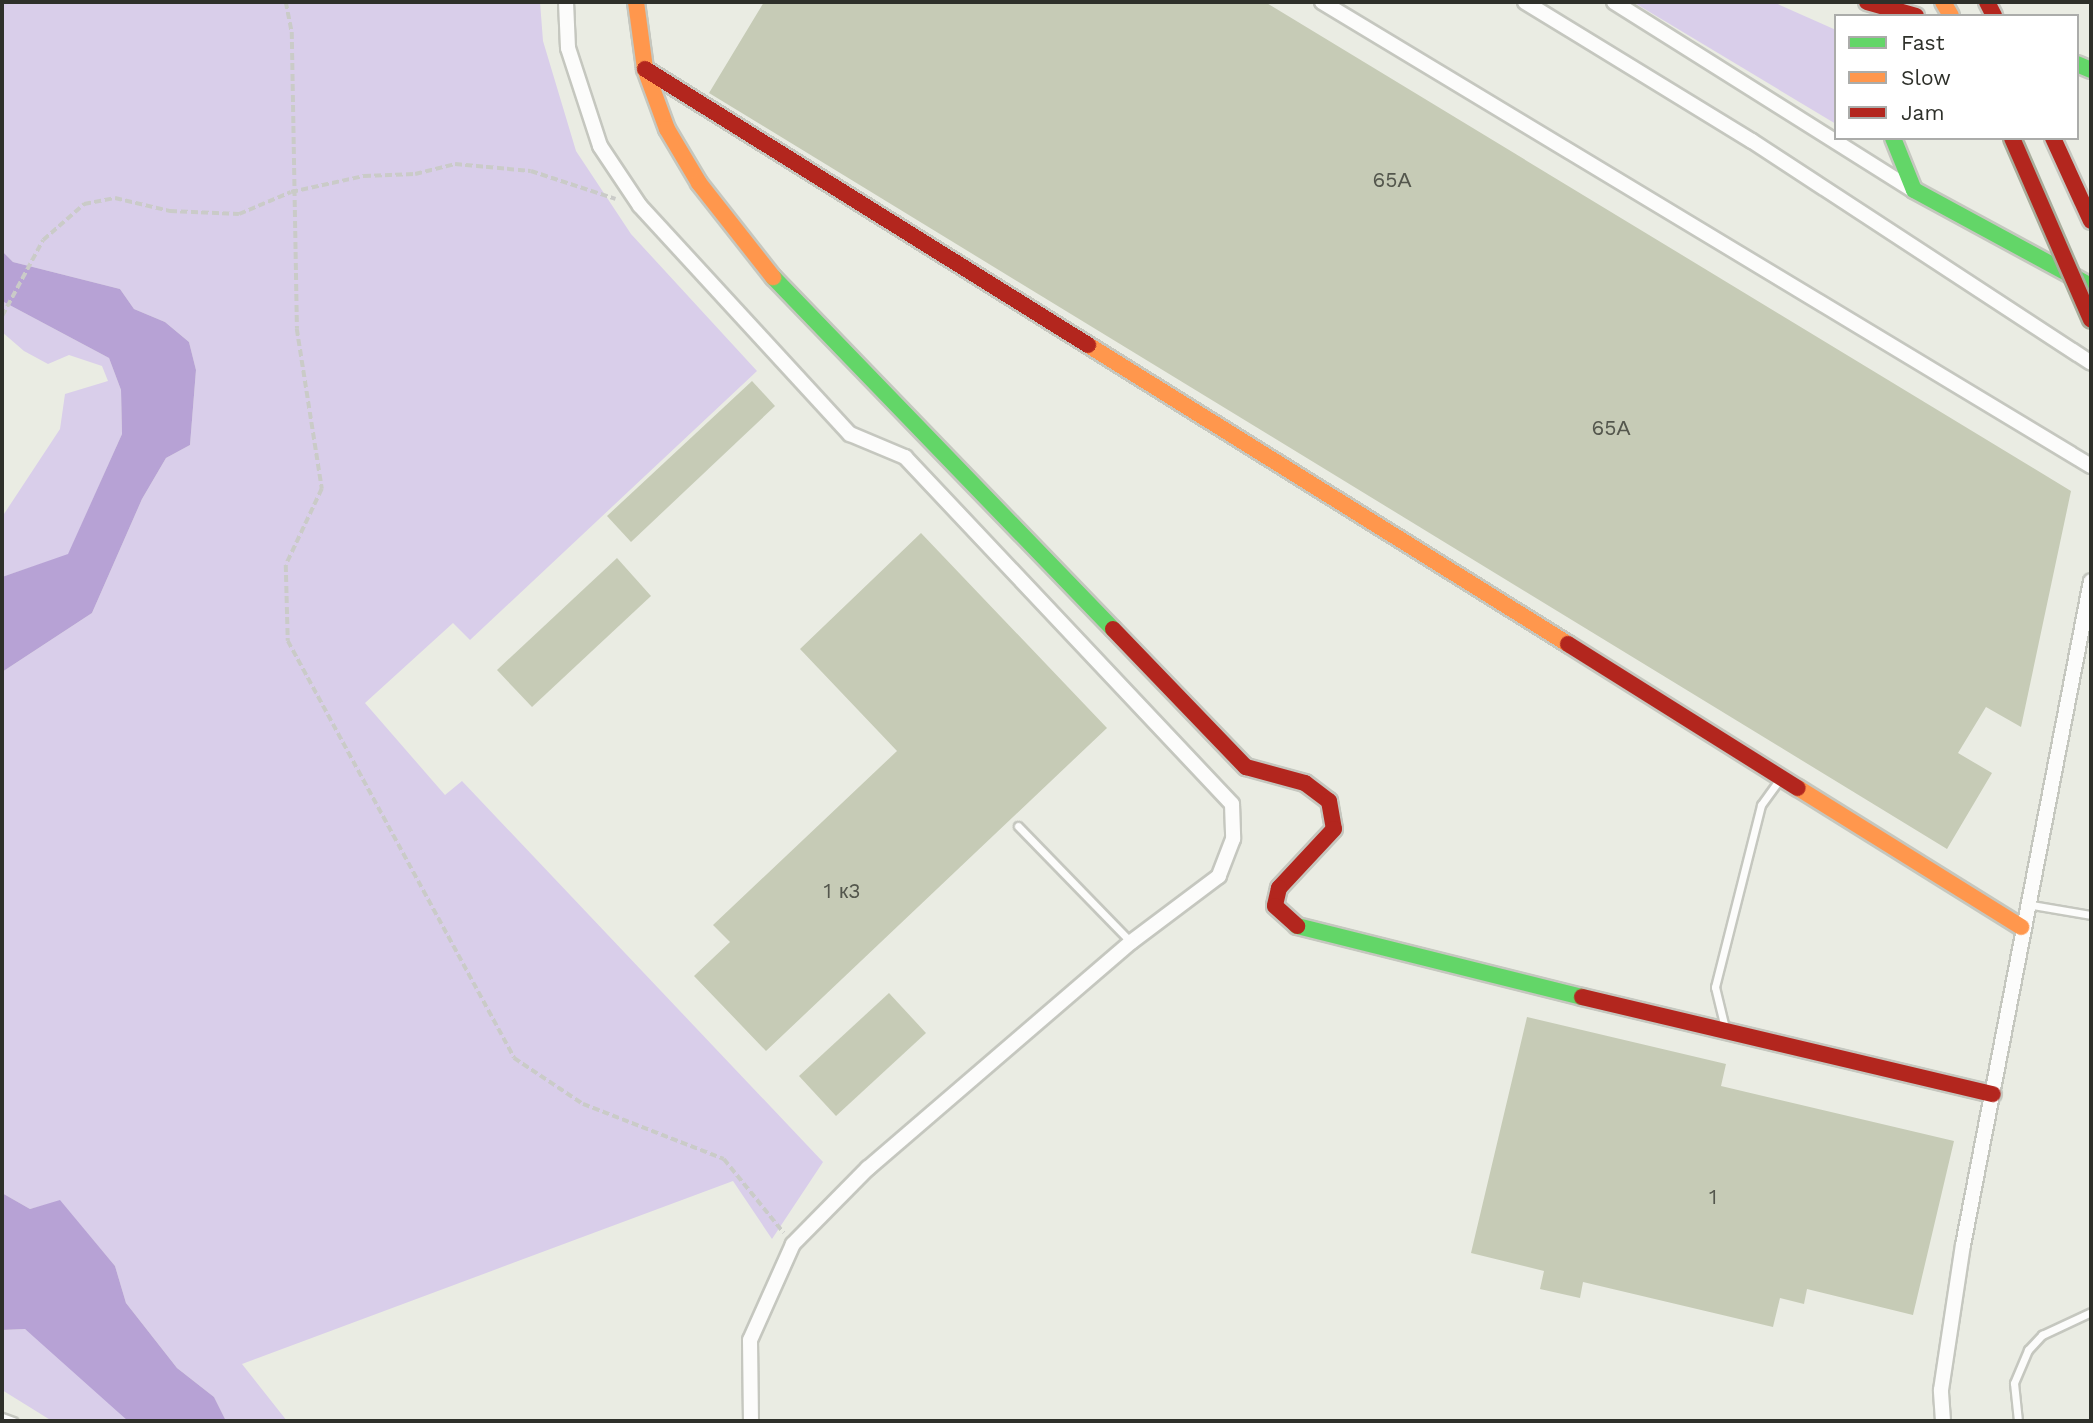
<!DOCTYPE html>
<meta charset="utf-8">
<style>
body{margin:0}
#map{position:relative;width:2093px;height:1423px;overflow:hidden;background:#eaece3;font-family:"Work Sans",sans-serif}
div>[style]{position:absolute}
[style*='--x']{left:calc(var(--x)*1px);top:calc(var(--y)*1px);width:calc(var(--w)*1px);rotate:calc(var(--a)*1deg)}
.green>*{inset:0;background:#d9ceea}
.water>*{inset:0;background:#b7a2d5}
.building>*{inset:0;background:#c6cbb6}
.path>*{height:3.5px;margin-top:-1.75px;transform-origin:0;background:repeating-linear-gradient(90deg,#cacbc8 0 7px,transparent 0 10.5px)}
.roads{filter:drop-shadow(2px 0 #c5c7bf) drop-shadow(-2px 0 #c5c7bf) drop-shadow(0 2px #c5c7bf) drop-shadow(0 -2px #c5c7bf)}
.lane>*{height:7px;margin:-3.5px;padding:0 3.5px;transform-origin:3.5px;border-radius:3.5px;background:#fcfcfb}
.street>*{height:14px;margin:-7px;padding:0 7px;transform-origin:7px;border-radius:7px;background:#fcfcfb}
.fast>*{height:16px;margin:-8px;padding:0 8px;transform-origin:8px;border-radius:8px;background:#63d668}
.slow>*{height:16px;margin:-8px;padding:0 8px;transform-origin:8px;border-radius:8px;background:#ff974d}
.jam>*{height:16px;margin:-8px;padding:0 8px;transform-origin:8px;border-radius:8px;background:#b3261e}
.bridges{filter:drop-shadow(2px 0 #a9ad9c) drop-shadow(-2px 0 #a9ad9c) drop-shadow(0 2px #a9ad9c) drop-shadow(0 -2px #a9ad9c)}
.jam-bridge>*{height:16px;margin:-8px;padding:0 8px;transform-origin:8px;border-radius:8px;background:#b3261e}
span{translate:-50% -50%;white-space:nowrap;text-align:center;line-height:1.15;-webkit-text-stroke:6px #fff;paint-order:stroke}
.number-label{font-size:21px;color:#54574d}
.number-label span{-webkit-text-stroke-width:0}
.frame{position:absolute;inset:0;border:4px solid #2e302a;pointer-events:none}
.legend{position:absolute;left:1834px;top:14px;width:245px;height:126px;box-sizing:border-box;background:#fff;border:2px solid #abacaa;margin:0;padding:9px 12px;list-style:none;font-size:21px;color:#2e302a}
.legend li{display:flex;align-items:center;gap:14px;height:35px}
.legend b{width:35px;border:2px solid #abacaa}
</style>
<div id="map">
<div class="green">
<div style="clip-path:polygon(2px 2px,540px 2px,543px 41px,576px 151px,631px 234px,757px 371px,470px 640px,453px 623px,365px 703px,445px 795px,462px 781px,823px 1162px,772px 1239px,733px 1181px,242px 1364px,287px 1421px,226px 1421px,214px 1397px,177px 1368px,126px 1303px,115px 1266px,60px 1201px,30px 1209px,2px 1193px,2px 672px,92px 613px,142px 499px,166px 458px,190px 445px,196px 370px,189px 342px,165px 322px,134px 309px,120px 289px,13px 262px,2px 251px)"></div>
<div style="clip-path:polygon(1633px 2px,1773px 2px,1836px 30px,1836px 124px)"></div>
<div style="clip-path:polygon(2px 301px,109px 358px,121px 390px,122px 434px,68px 555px,2px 577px,2px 517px,60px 429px,65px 394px,108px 381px,102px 366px,69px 355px,48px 364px,24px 351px,2px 332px)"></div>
<div style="clip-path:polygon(25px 1329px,88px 1380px,128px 1421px,52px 1421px,2px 1390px,2px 1330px)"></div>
</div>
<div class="water">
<div style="clip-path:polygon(2px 251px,13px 262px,120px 289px,134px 309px,165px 322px,189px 342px,196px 370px,190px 445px,166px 458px,142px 499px,92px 613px,2px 672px,2px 577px,68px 554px,122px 434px,121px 390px,109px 358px,2px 301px)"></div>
<div style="clip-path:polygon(2px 1193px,30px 1209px,60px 1200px,115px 1266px,126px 1303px,177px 1368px,214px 1397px,226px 1421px,128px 1421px,25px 1329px,2px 1330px)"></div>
</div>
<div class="building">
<div style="clip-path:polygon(764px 2px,1265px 2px,2071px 491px,2021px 727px,1986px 707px,1958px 753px,1992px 773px,1947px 849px,709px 93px)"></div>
<div style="clip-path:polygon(752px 381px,775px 406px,631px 542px,607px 516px)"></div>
<div style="clip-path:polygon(921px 533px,1107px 728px,766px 1051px,694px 976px,730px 942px,713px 925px,897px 751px,800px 649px)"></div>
<div style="clip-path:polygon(617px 558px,651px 596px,532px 707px,497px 670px)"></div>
<div style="clip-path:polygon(889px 993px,926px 1033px,836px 1116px,799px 1076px)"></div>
<div style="clip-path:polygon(1527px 1017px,1726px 1064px,1721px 1086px,1954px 1141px,1913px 1315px,1807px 1289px,1804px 1304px,1780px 1298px,1773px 1327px,1583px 1282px,1580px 1298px,1540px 1289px,1544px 1271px,1471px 1253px)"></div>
</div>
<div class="path">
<div style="--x:286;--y:2;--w:31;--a:79"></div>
<div style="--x:292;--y:32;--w:297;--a:89"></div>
<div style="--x:297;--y:329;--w:162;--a:81.1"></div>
<div style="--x:322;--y:489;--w:84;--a:115.3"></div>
<div style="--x:286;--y:565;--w:76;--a:88.5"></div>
<div style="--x:288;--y:641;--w:474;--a:61.5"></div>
<div style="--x:514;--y:1058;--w:83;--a:33.7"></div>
<div style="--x:583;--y:1104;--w:151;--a:21.3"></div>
<div style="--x:724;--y:1159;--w:95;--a:51"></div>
<div style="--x:2;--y:316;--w:86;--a:-61.7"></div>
<div style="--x:43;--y:240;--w:55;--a:-41.3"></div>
<div style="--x:84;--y:204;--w:32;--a:-11"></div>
<div style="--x:115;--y:198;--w:57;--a:13.3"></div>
<div style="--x:170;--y:211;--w:69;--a:2.5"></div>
<div style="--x:239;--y:214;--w:56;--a:-22.9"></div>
<div style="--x:291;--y:192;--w:75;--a:-12.4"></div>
<div style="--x:364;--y:176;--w:51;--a:-2.2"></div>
<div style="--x:415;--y:174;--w:41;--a:-14"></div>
<div style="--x:455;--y:164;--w:76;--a:5.3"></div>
<div style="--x:531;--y:171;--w:89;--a:18.2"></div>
</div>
<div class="roads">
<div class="lane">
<div style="--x:1018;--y:826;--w:162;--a:45.8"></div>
<div style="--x:2026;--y:904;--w:66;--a:9.6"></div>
<div style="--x:1725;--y:1028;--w:42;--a:-103.7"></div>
<div style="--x:1715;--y:987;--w:188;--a:-75.8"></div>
<div style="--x:1761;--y:805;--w:31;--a:-54"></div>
<div style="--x:2;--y:1417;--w:12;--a:20"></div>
<div style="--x:2018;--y:1421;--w:38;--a:-96"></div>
<div style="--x:2014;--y:1383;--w:36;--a:-67"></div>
<div style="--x:2028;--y:1350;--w:21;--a:-47"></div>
<div style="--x:2042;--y:1335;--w:54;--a:-25.1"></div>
</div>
<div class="street">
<div style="--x:566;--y:2;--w:46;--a:87.5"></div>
<div style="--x:568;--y:48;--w:103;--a:71.9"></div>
<div style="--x:600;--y:146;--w:72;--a:56.3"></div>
<div style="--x:640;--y:206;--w:310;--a:47.4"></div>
<div style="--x:850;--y:434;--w:60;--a:22.7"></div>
<div style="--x:905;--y:457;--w:477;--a:46.7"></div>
<div style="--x:1232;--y:804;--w:35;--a:88"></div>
<div style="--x:1233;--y:839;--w:40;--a:111"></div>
<div style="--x:1219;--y:876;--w:110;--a:143.1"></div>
<div style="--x:1131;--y:942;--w:347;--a:139.3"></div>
<div style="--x:868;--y:1168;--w:107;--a:134.6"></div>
<div style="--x:793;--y:1244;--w:105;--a:114.1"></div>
<div style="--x:750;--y:1340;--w:81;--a:89.3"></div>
<div style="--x:1322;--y:2;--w:898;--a:31.11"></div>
<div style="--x:1525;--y:2;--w:266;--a:31.5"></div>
<div style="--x:1752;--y:141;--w:405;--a:33.2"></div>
<div style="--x:1614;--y:2;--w:353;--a:32.2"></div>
<div style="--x:1943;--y:1421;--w:31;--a:-94"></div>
<div style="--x:1941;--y:1390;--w:147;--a:-81.4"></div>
<div style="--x:1963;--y:1245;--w:676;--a:-79.09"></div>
</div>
<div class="fast">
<div style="--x:2077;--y:64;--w:15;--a:23"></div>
<div style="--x:1893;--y:138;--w:56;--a:68"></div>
<div style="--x:1914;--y:190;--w:201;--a:28.5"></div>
<div style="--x:773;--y:277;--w:489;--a:46"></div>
<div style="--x:1297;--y:926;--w:294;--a:14"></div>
</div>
<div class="slow">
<div style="--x:636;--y:2;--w:68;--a:82.3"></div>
<div style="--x:645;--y:69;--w:64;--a:69.9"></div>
<div style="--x:667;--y:129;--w:63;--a:59.3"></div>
<div style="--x:699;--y:183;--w:120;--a:51.8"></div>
<div style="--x:1943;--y:2;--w:16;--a:60"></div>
<div style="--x:1088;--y:345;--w:566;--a:31.92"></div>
<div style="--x:1798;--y:788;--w:263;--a:31.9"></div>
</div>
<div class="jam">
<div style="--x:1867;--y:2;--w:51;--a:15.9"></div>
<div style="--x:1987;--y:2;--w:16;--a:63"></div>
<div style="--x:645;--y:69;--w:522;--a:31.92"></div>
<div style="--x:2053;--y:138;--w:91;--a:65.4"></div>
<div style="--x:1113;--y:629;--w:192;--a:46.1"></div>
<div style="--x:1246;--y:767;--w:61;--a:15.2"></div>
<div style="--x:1305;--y:783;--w:30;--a:37"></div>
<div style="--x:1329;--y:801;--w:28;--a:80"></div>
<div style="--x:1334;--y:829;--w:81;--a:133"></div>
<div style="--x:1279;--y:888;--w:18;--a:103"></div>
<div style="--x:1275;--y:906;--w:30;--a:42"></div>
<div style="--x:1568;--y:644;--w:271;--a:32.1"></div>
<div style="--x:1582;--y:997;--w:422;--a:13.3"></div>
</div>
</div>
<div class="bridges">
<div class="jam-bridge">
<div style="--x:2012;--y:138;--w:198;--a:66.5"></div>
</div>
</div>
<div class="number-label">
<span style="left:1392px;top:180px">65А</span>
<span style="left:1611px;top:428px">65А</span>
<span style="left:842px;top:891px">1 к3</span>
<span style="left:1713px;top:1197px">1</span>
</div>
<div class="frame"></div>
<ul class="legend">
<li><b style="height:9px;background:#63d668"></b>Fast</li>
<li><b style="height:9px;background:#ff974d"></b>Slow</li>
<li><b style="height:9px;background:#b3261e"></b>Jam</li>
</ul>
</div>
